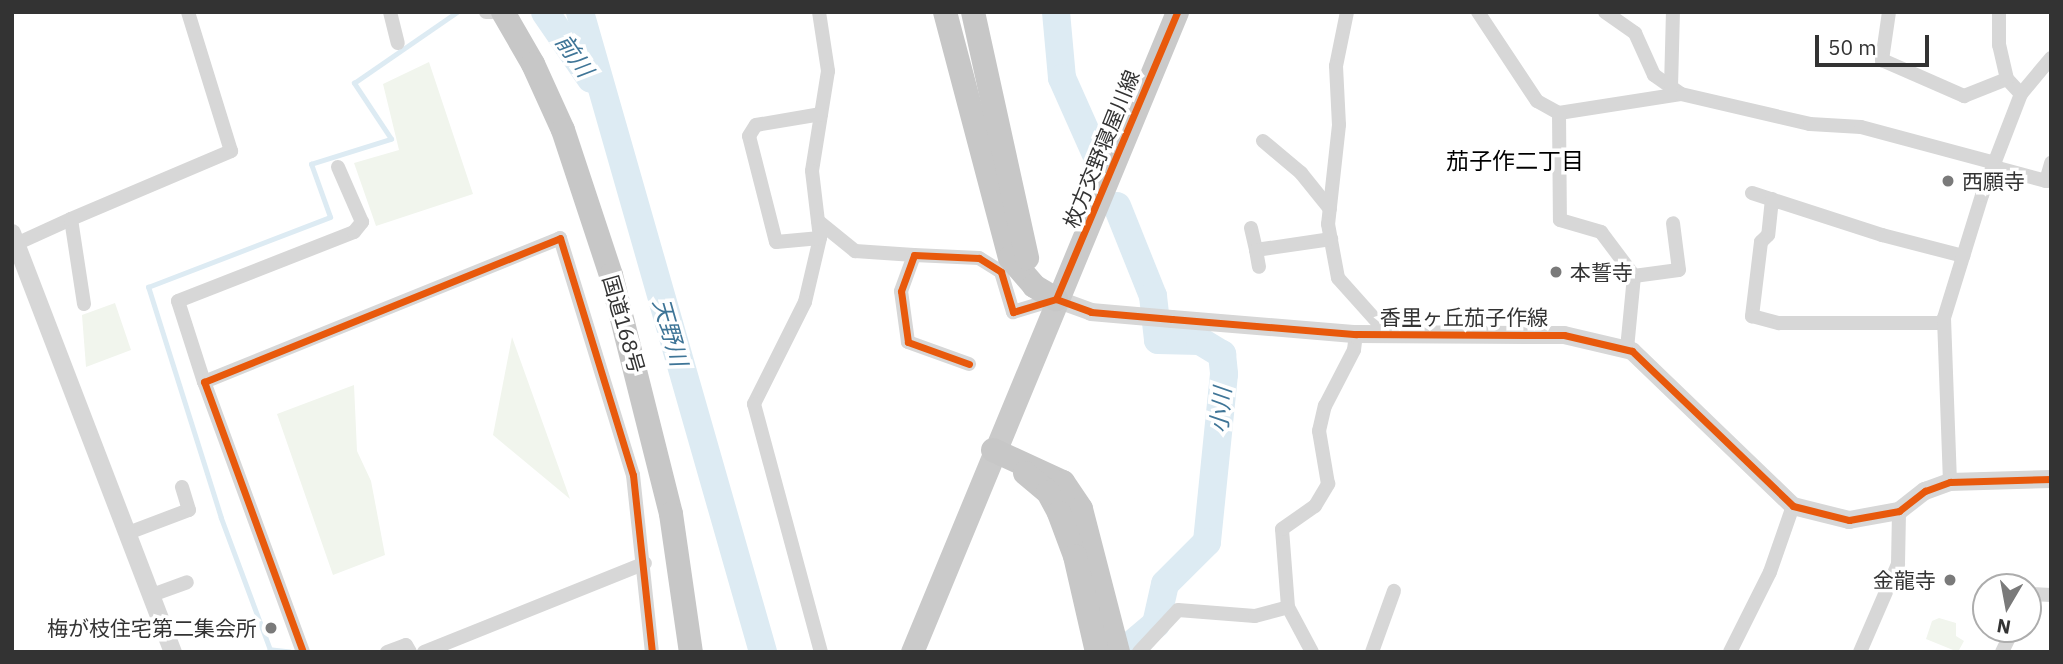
<!DOCTYPE html>
<meta charset="utf-8">
<style>
body{margin:0}
#map{position:relative;width:2063px;height:664px;overflow:hidden;background:#fff;font-family:"IBM Plex Sans","Noto Sans JP",sans-serif}
div>[style]{position:absolute}
[style*='--x']{left:calc(var(--x)*1px);top:calc(var(--y)*1px);width:calc(var(--w)*1px);rotate:calc(var(--a)*1deg)}
.green>*{inset:0;background:#f1f5ed}
.stream>*{height:4.5px;margin:-2.25px;padding:0 2.25px;transform-origin:2.25px;border-radius:2.25px;background:#ddebf3}
.river>*{height:28px;margin:-14px;padding:0 14px;transform-origin:14px;border-radius:14px;background:#ddebf3}
.minor>*{height:14px;margin:-7px;padding:0 7px;transform-origin:7px;border-radius:7px;background:#d7d7d7}
.tertiary>*{height:18px;margin:-9px;padding:0 9px;transform-origin:9px;border-radius:9px;background:#d7d7d7}
.primary>*{height:23px;margin:-11.5px;padding:0 11.5px;transform-origin:11.5px;border-radius:11.5px;background:#cacaca}
.trunk>*{height:24px;margin:-12px;padding:0 12px;transform-origin:12px;border-radius:12px;background:#c7c7c7}
.cycleway>*{height:7px;margin:-3.5px;padding:0 3.5px;transform-origin:3.5px;border-radius:3.5px;background:#e8590c}
.dots>*{width:19px;height:19px;translate:-50% -50%;box-sizing:border-box;border:4px solid #fff;border-radius:50%}
span{translate:-50% -50%;white-space:nowrap;text-align:center;line-height:1.15;-webkit-text-stroke:7px #fff;paint-order:stroke}
.street-label{font-size:21px;color:#333}
.poi-label{font-size:21px;color:#333}
.left{translate:0 -50%;text-align:left}
.right{translate:-100% -50%;text-align:right}
.water-label{font-size:23px;color:#3f7597;font-style:italic}
.neighbourhood-label{font-size:23px;color:#000}
.frame{position:absolute;inset:0;border:14px solid #333;pointer-events:none}
.north{position:absolute;left:1972px;top:573px;width:70px;height:70px;box-sizing:border-box;background:#fff;border:2px solid #adadad;border-radius:50%;rotate:190deg;font-size:19px;font-weight:700;line-height:28px;text-align:center;color:#333}
.north::after{content:'';display:block;margin:auto;width:24px;height:32px;background:#7a7a7a;clip-path:polygon(50% 0,100% 100%,50% 72%,0 100%)}
.scale{position:absolute;left:1815px;top:35px;width:114px;height:32px;box-sizing:border-box;border:4px solid #333;border-top:0;padding-left:9px;font-size:21px;line-height:24px;white-space:nowrap;color:#333;-webkit-text-stroke:5px #fff;paint-order:stroke}
</style>
<div id="map">
<div class="green">
<div style="clip-path:polygon(429px 62px,473px 194px,376px 226px,354px 163px,399px 150px,383px 84px)"></div>
<div style="clip-path:polygon(115px 303px,131px 350px,86px 367px,82px 315px)"></div>
<div style="clip-path:polygon(512px 337px,570px 499px,493px 435px)"></div>
<div style="clip-path:polygon(354px 385px,357px 451px,371px 481px,385px 555px,333px 575px,277px 414px)"></div>
<div style="clip-path:polygon(1939px 618px,1956px 623px,1956px 636px,1964px 641px,1958px 652px,1926px 639px,1932px 621px)"></div>
</div>
<div class="stream">
<div style="--x:290;--y:652;--w:20;--a:-174"></div>
<div style="--x:270;--y:650;--w:141;--a:-110.4"></div>
<div style="--x:221;--y:518;--w:242;--a:-107.5"></div>
<div style="--x:148;--y:287;--w:195;--a:-21"></div>
<div style="--x:330;--y:217;--w:56;--a:-109.7"></div>
<div style="--x:311;--y:164;--w:84;--a:-17.4"></div>
<div style="--x:391;--y:139;--w:67;--a:-123.5"></div>
<div style="--x:354;--y:83;--w:125;--a:-34.6"></div>
</div>
<div class="river">
<div style="--x:545;--y:12;--w:81;--a:55.5"></div>
<div style="--x:580;--y:12;--w:666;--a:74.04"></div>
<div style="--x:1056;--y:12;--w:66;--a:84.8"></div>
<div style="--x:1062;--y:78;--w:98;--a:66"></div>
<div style="--x:1117;--y:206;--w:97;--a:68.2"></div>
<div style="--x:1153;--y:296;--w:44;--a:83.5"></div>
<div style="--x:1158;--y:340;--w:42;--a:1.4"></div>
<div style="--x:1200;--y:341;--w:26;--a:31"></div>
<div style="--x:1222;--y:354;--w:20;--a:84"></div>
<div style="--x:1224;--y:374;--w:169;--a:95.8"></div>
<div style="--x:1207;--y:542;--w:59;--a:135"></div>
<div style="--x:1165;--y:584;--w:41;--a:102.7"></div>
<div style="--x:1156;--y:624;--w:31;--a:140"></div>
</div>
<div class="minor">
<div style="--x:390;--y:12;--w:32;--a:76"></div>
<div style="--x:486;--y:12;--w:6;--a:0"></div>
<div style="--x:819;--y:12;--w:60;--a:81.3"></div>
<div style="--x:828;--y:71;--w:101;--a:99.1"></div>
<div style="--x:812;--y:171;--w:67;--a:83.2"></div>
<div style="--x:820;--y:238;--w:66;--a:103.2"></div>
<div style="--x:805;--y:302;--w:114;--a:116.6"></div>
<div style="--x:754;--y:404;--w:257;--a:74.9"></div>
<div style="--x:1347;--y:12;--w:55;--a:101.5"></div>
<div style="--x:1336;--y:66;--w:59;--a:87.1"></div>
<div style="--x:1339;--y:125;--w:100;--a:96.3"></div>
<div style="--x:1328;--y:224;--w:55;--a:79.5"></div>
<div style="--x:1338;--y:278;--w:76;--a:48.2"></div>
<div style="--x:1478;--y:12;--w:107;--a:56.5"></div>
<div style="--x:1537;--y:101;--w:25;--a:29"></div>
<div style="--x:1559;--y:113;--w:123;--a:-8.9"></div>
<div style="--x:1605;--y:12;--w:37;--a:35"></div>
<div style="--x:1635;--y:33;--w:46;--a:65.7"></div>
<div style="--x:1654;--y:75;--w:33;--a:35"></div>
<div style="--x:1681;--y:94;--w:132;--a:13.1"></div>
<div style="--x:1810;--y:124;--w:51;--a:3.4"></div>
<div style="--x:1861;--y:127;--w:139;--a:15"></div>
<div style="--x:1889;--y:12;--w:49;--a:98.3"></div>
<div style="--x:1882;--y:60;--w:90;--a:23.7"></div>
<div style="--x:1964;--y:96;--w:46;--a:-21.6"></div>
<div style="--x:1671;--y:87;--w:75;--a:-88.5"></div>
<div style="--x:2021;--y:94;--w:47;--a:-50.2"></div>
<div style="--x:1559;--y:113;--w:107;--a:89.5"></div>
<div style="--x:1560;--y:220;--w:43;--a:16.3"></div>
<div style="--x:1601;--y:232;--w:55;--a:53.1"></div>
<div style="--x:1634;--y:276;--w:73;--a:95.5"></div>
<div style="--x:1263;--y:141;--w:50;--a:40.1"></div>
<div style="--x:1301;--y:173;--w:46;--a:51.1"></div>
<div style="--x:1994;--y:167;--w:54;--a:15.1"></div>
<div style="--x:2046;--y:181;--w:19;--a:-74"></div>
<div style="--x:1752;--y:193;--w:137;--a:17.9"></div>
<div style="--x:1882;--y:235;--w:84;--a:14.5"></div>
<div style="--x:1772;--y:199;--w:36;--a:96"></div>
<div style="--x:1768;--y:235;--w:10;--a:135"></div>
<div style="--x:1761;--y:242;--w:75;--a:96.9"></div>
<div style="--x:1752;--y:316;--w:28;--a:15"></div>
<div style="--x:1779;--y:323;--w:165;--a:0"></div>
<div style="--x:818;--y:221;--w:48;--a:39"></div>
<div style="--x:855;--y:251;--w:59;--a:3.9"></div>
<div style="--x:1251;--y:228;--w:23;--a:77"></div>
<div style="--x:1256;--y:250;--w:76;--a:-8.3"></div>
<div style="--x:820;--y:238;--w:44;--a:174.8"></div>
<div style="--x:776;--y:242;--w:109;--a:-104.3"></div>
<div style="--x:749;--y:136;--w:13;--a:-58"></div>
<div style="--x:756;--y:125;--w:66;--a:-9.6"></div>
<div style="--x:16;--y:244;--w:60;--a:-24.4"></div>
<div style="--x:1256;--y:250;--w:17;--a:80"></div>
<div style="--x:1634;--y:276;--w:45;--a:-7.6"></div>
<div style="--x:1679;--y:270;--w:47;--a:-97.3"></div>
<div style="--x:84;--y:304;--w:86;--a:-98.7"></div>
<div style="--x:71;--y:219;--w:174;--a:-23"></div>
<div style="--x:231;--y:151;--w:145;--a:-107.2"></div>
<div style="--x:969;--y:364;--w:65;--a:-160.2"></div>
<div style="--x:908;--y:342;--w:51;--a:-97.8"></div>
<div style="--x:901;--y:291;--w:38;--a:-70"></div>
<div style="--x:914;--y:255;--w:65;--a:2.6"></div>
<div style="--x:979;--y:258;--w:26;--a:32"></div>
<div style="--x:1001;--y:272;--w:42;--a:73.3"></div>
<div style="--x:1013;--y:312;--w:45;--a:-16.8"></div>
<div style="--x:204;--y:382;--w:85;--a:-107.8"></div>
<div style="--x:178;--y:301;--w:189;--a:-21.4"></div>
<div style="--x:354;--y:232;--w:13;--a:-51"></div>
<div style="--x:362;--y:222;--w:60;--a:-113.6"></div>
<div style="--x:1950;--y:482;--w:164;--a:-92.1"></div>
<div style="--x:1944;--y:318;--w:129;--a:-72.8"></div>
<div style="--x:1982;--y:195;--w:108;--a:-68.9"></div>
<div style="--x:2021;--y:94;--w:21;--a:-133"></div>
<div style="--x:2007;--y:79;--w:35;--a:-103"></div>
<div style="--x:1999;--y:45;--w:33;--a:-90"></div>
<div style="--x:128;--y:533;--w:65;--a:-20.7"></div>
<div style="--x:189;--y:510;--w:24;--a:-107"></div>
<div style="--x:152;--y:595;--w:37;--a:-20"></div>
<div style="--x:2028;--y:599;--w:5;--a:-68"></div>
<div style="--x:2030;--y:594;--w:21;--a:3"></div>
<div style="--x:1288;--y:607;--w:51;--a:61.9"></div>
<div style="--x:303;--y:652;--w:288;--a:-110.1"></div>
<div style="--x:204;--y:382;--w:384;--a:-22"></div>
<div style="--x:560;--y:238;--w:248;--a:72.9"></div>
<div style="--x:633;--y:475;--w:178;--a:83.9"></div>
<div style="--x:387;--y:652;--w:20;--a:-20"></div>
<div style="--x:406;--y:645;--w:8;--a:60"></div>
<div style="--x:424;--y:652;--w:238;--a:-21.9"></div>
<div style="--x:1139;--y:652;--w:57;--a:-47.1"></div>
<div style="--x:1178;--y:610;--w:77;--a:4.5"></div>
<div style="--x:1255;--y:616;--w:34;--a:-15"></div>
<div style="--x:1288;--y:607;--w:78;--a:-94.4"></div>
<div style="--x:1282;--y:529;--w:40;--a:-34.9"></div>
<div style="--x:1315;--y:506;--w:26;--a:-59"></div>
<div style="--x:1328;--y:484;--w:54;--a:-99.6"></div>
<div style="--x:1319;--y:431;--w:26;--a:-77"></div>
<div style="--x:1325;--y:406;--w:63;--a:-62.6"></div>
<div style="--x:1354;--y:350;--w:16;--a:-83"></div>
<div style="--x:1372;--y:652;--w:65;--a:-70.2"></div>
<div style="--x:1730;--y:652;--w:89;--a:-63.4"></div>
<div style="--x:1770;--y:572;--w:70;--a:-70.8"></div>
<div style="--x:1860;--y:652;--w:96;--a:-66.6"></div>
<div style="--x:1898;--y:564;--w:53;--a:-88.9"></div>
<div style="--x:2002;--y:652;--w:25;--a:-64"></div>
</div>
<div class="tertiary">
<div style="--x:12;--y:233;--w:449;--a:69"></div>
<div style="--x:1056;--y:299;--w:37;--a:20"></div>
<div style="--x:1091;--y:312;--w:81;--a:4.9"></div>
<div style="--x:1172;--y:319;--w:185;--a:4.7"></div>
<div style="--x:1356;--y:334;--w:208;--a:0.3"></div>
<div style="--x:1564;--y:335;--w:70;--a:13.2"></div>
<div style="--x:1632;--y:351;--w:223;--a:43.9"></div>
<div style="--x:1793;--y:506;--w:58;--a:14"></div>
<div style="--x:1849;--y:520;--w:51;--a:-10.2"></div>
<div style="--x:1899;--y:511;--w:33;--a:-38"></div>
<div style="--x:1925;--y:491;--w:27;--a:-20"></div>
<div style="--x:1950;--y:482;--w:101;--a:-1.7"></div>
</div>
<div class="primary">
<div style="--x:912;--y:652;--w:693;--a:-67.51"></div>
</div>
<div class="trunk">
<div style="--x:503;--y:12;--w:60;--a:60"></div>
<div style="--x:533;--y:64;--w:72;--a:65.6"></div>
<div style="--x:563;--y:130;--w:153;--a:71.7"></div>
<div style="--x:611;--y:275;--w:246;--a:75.9"></div>
<div style="--x:671;--y:514;--w:139;--a:81.8"></div>
<div style="--x:945;--y:12;--w:254;--a:75.2"></div>
<div style="--x:1010;--y:258;--w:37;--a:49"></div>
<div style="--x:1034;--y:286;--w:26;--a:31"></div>
<div style="--x:973;--y:12;--w:252;--a:77.6"></div>
<div style="--x:993;--y:450;--w:77;--a:24.6"></div>
<div style="--x:1063;--y:482;--w:32;--a:56"></div>
<div style="--x:1081;--y:509;--w:148;--a:75.5"></div>
<div style="--x:1025;--y:473;--w:30;--a:40"></div>
<div style="--x:1048;--y:492;--w:24;--a:62"></div>
<div style="--x:1059;--y:513;--w:46;--a:69.6"></div>
<div style="--x:1075;--y:556;--w:98;--a:77.1"></div>
</div>
<div class="cycleway">
<div style="--x:1056;--y:299;--w:37;--a:20"></div>
<div style="--x:1091;--y:312;--w:81;--a:4.9"></div>
<div style="--x:1172;--y:319;--w:185;--a:4.7"></div>
<div style="--x:1356;--y:334;--w:208;--a:0.3"></div>
<div style="--x:1564;--y:335;--w:70;--a:13.2"></div>
<div style="--x:1632;--y:351;--w:223;--a:43.9"></div>
<div style="--x:1793;--y:506;--w:58;--a:14"></div>
<div style="--x:1849;--y:520;--w:51;--a:-10.2"></div>
<div style="--x:1899;--y:511;--w:33;--a:-38"></div>
<div style="--x:1925;--y:491;--w:27;--a:-20"></div>
<div style="--x:1950;--y:482;--w:101;--a:-1.7"></div>
<div style="--x:1056;--y:299;--w:311;--a:-67.1"></div>
<div style="--x:969;--y:364;--w:65;--a:-160.2"></div>
<div style="--x:908;--y:342;--w:51;--a:-97.8"></div>
<div style="--x:901;--y:291;--w:38;--a:-70"></div>
<div style="--x:914;--y:255;--w:65;--a:2.6"></div>
<div style="--x:979;--y:258;--w:26;--a:32"></div>
<div style="--x:1001;--y:272;--w:42;--a:73.3"></div>
<div style="--x:1013;--y:312;--w:45;--a:-16.8"></div>
<div style="--x:303;--y:652;--w:288;--a:-110.1"></div>
<div style="--x:204;--y:382;--w:384;--a:-22"></div>
<div style="--x:560;--y:238;--w:248;--a:72.9"></div>
<div style="--x:633;--y:475;--w:178;--a:83.9"></div>
</div>
<div class="dots">
<div style="left:1948px;top:181px;background:#7a7a7a"></div>
<div style="left:1556px;top:272px;background:#7a7a7a"></div>
<div style="left:1950px;top:580px;background:#7a7a7a"></div>
<div style="left:271px;top:628px;background:#7a7a7a"></div>
</div>
<div class="street-label">
<span style="left:1101px;top:149px;rotate:-68deg">枚方交野寝屋川線</span>
<span style="left:1464px;top:317px">香里ヶ丘茄子作線</span>
<span style="left:624px;top:324px;rotate:74deg">国道168号</span>
</div>
<div class="poi-label">
<span class="left" style="left:1962px;top:181px">西願寺</span>
<span class="left" style="left:1570px;top:272px">本誓寺</span>
<span class="right" style="left:1936px;top:580px">金龍寺</span>
<span class="right" style="left:257px;top:628px">梅が枝住宅第二集会所</span>
</div>
<div class="water-label">
<span style="left:575px;top:55px;rotate:55deg">前川</span>
<span style="left:671px;top:332px;rotate:74deg">天野川</span>
<span style="left:1220px;top:410px;rotate:-85deg">小川</span>
</div>
<div class="neighbourhood-label">
<span style="left:1515px;top:160px">茄子作二丁目</span>
</div>
<div class="frame"></div>
<div class="north">N</div>
<div class="scale">50 m</div>
</div>
